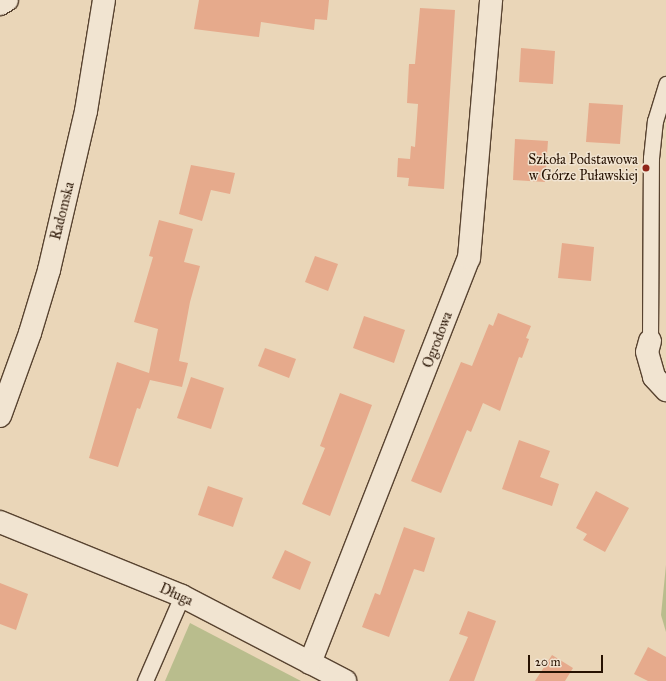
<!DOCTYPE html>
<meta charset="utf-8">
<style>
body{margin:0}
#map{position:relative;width:666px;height:681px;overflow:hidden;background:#ead6b8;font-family:"IM FELL Great Primer",serif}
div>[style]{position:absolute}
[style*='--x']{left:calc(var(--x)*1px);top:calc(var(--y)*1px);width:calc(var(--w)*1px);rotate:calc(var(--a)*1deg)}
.green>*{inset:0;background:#b9bd8d}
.building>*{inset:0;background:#e6aa8c}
.roads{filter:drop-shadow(1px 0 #584330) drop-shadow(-1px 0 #584330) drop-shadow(0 1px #584330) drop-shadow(0 -1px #584330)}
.service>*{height:15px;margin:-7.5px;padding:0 7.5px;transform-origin:7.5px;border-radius:7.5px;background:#f1e4d1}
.minor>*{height:22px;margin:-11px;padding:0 11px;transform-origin:11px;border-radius:11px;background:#f1e4d1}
.secondary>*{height:22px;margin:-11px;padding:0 11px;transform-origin:11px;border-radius:11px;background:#f1e4d1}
.dots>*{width:11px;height:11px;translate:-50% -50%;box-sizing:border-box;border:2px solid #f1e4d1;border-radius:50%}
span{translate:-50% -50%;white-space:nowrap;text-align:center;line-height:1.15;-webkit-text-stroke:3px #f1e4d1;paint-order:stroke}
.poi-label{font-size:14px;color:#271202}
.right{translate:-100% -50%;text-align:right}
.street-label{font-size:14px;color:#271202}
.scale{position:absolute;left:528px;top:655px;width:75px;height:18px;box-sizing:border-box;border:2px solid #271202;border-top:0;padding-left:5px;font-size:12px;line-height:14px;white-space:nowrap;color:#271202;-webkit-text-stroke:3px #f1e4d1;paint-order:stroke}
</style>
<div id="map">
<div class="green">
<div style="clip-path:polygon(666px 565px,666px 632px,661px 615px)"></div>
<div style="clip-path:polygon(190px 623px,301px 681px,165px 681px)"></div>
</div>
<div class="building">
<div style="clip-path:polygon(199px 0,329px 0,327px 20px,315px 19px,314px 30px,261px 22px,259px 37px,194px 29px)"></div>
<div style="clip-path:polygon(420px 8px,455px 10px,444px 189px,408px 186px,409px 178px,397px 177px,398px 158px,410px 159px,411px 146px,415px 147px,418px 104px,407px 103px,409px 64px,415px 64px)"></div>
<div style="clip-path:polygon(521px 48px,555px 51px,553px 84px,519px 82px)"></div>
<div style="clip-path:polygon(589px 103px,623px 105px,620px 144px,586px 142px)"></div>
<div style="clip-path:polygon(515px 139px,548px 141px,545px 182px,513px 180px)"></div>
<div style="clip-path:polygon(191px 165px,235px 173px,230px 194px,211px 190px,202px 221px,179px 214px)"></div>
<div style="clip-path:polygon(159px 220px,193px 229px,184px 262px,200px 266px,190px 302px,179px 361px,188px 363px,182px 387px,150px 380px,140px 409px,137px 408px,118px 467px,89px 458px,117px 362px,149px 373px,158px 329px,134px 322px,153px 257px,149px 256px)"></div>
<div style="clip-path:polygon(562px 243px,594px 247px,591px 281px,558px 278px)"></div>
<div style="clip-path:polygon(315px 256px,338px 264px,328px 291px,305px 282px)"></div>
<div style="clip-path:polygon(498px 313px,531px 326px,526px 338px,529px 339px,522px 358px,519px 357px,500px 411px,483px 403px,471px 432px,467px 430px,441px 493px,411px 481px,461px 362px,472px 366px,489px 324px,493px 326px)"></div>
<div style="clip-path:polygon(364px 316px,405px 330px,394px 363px,353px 348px)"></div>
<div style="clip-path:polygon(265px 348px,296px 359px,289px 378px,258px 366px)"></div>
<div style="clip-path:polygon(191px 377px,224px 388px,211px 429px,177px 418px)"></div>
<div style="clip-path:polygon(340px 393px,372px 405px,330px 516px,302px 504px,325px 448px,320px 446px)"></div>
<div style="clip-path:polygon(519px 440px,550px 451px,540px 477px,559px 484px,552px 506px,502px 489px)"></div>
<div style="clip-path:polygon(208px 486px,243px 498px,233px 527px,198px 515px)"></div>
<div style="clip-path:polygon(596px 491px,629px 508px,605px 552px,583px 540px,587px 534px,576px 528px)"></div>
<div style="clip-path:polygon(404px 527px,435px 538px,424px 572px,414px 569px,389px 637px,362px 627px,375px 593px,380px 595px)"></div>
<div style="clip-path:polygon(285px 550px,311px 562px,300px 590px,272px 578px)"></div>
<div style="clip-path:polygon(0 583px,28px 594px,16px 630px,0 624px)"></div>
<div style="clip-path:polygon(468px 611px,496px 621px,474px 681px,449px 681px,468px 637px,459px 634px)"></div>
<div style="clip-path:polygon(648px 647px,666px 657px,666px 681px,648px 681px,634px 674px)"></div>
<div style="clip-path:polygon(552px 655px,573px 668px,565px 681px,535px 681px)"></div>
</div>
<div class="roads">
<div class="service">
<div style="--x:650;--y:341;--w:183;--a:-89.7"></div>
<div style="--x:651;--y:158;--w:37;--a:-84"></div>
<div style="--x:655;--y:121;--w:39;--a:-73"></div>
<div style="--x:145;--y:681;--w:93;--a:-66.5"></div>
</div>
<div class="minor">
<div style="--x:0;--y:4;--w:8;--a:-30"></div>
<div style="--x:650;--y:341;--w:11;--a:105"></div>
<div style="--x:647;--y:352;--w:26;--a:74"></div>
<div style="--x:654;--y:377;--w:18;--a:47"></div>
<div style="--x:0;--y:522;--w:196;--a:22.1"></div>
<div style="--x:182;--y:596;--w:184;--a:27.5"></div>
<div style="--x:310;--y:663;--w:435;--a:-68.6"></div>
<div style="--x:469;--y:258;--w:259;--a:-85.1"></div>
</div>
<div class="secondary">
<div style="--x:0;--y:416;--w:88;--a:-70.1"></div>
<div style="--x:30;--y:333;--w:66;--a:-73.2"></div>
<div style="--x:49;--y:270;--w:163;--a:-76.9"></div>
<div style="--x:86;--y:111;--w:112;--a:-80.8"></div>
</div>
</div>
<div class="dots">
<div style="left:646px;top:168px;background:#8f2418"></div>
</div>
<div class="poi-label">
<span class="right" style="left:638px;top:168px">Szkoła Podstawowa<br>w Górze Puławskiej</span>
</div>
<div class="street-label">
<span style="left:63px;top:211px;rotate:-76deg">Radomska</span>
<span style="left:438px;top:340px;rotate:-69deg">Ogrodowa</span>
<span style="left:176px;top:595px;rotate:24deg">Długa</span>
</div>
<div class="scale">20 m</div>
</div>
